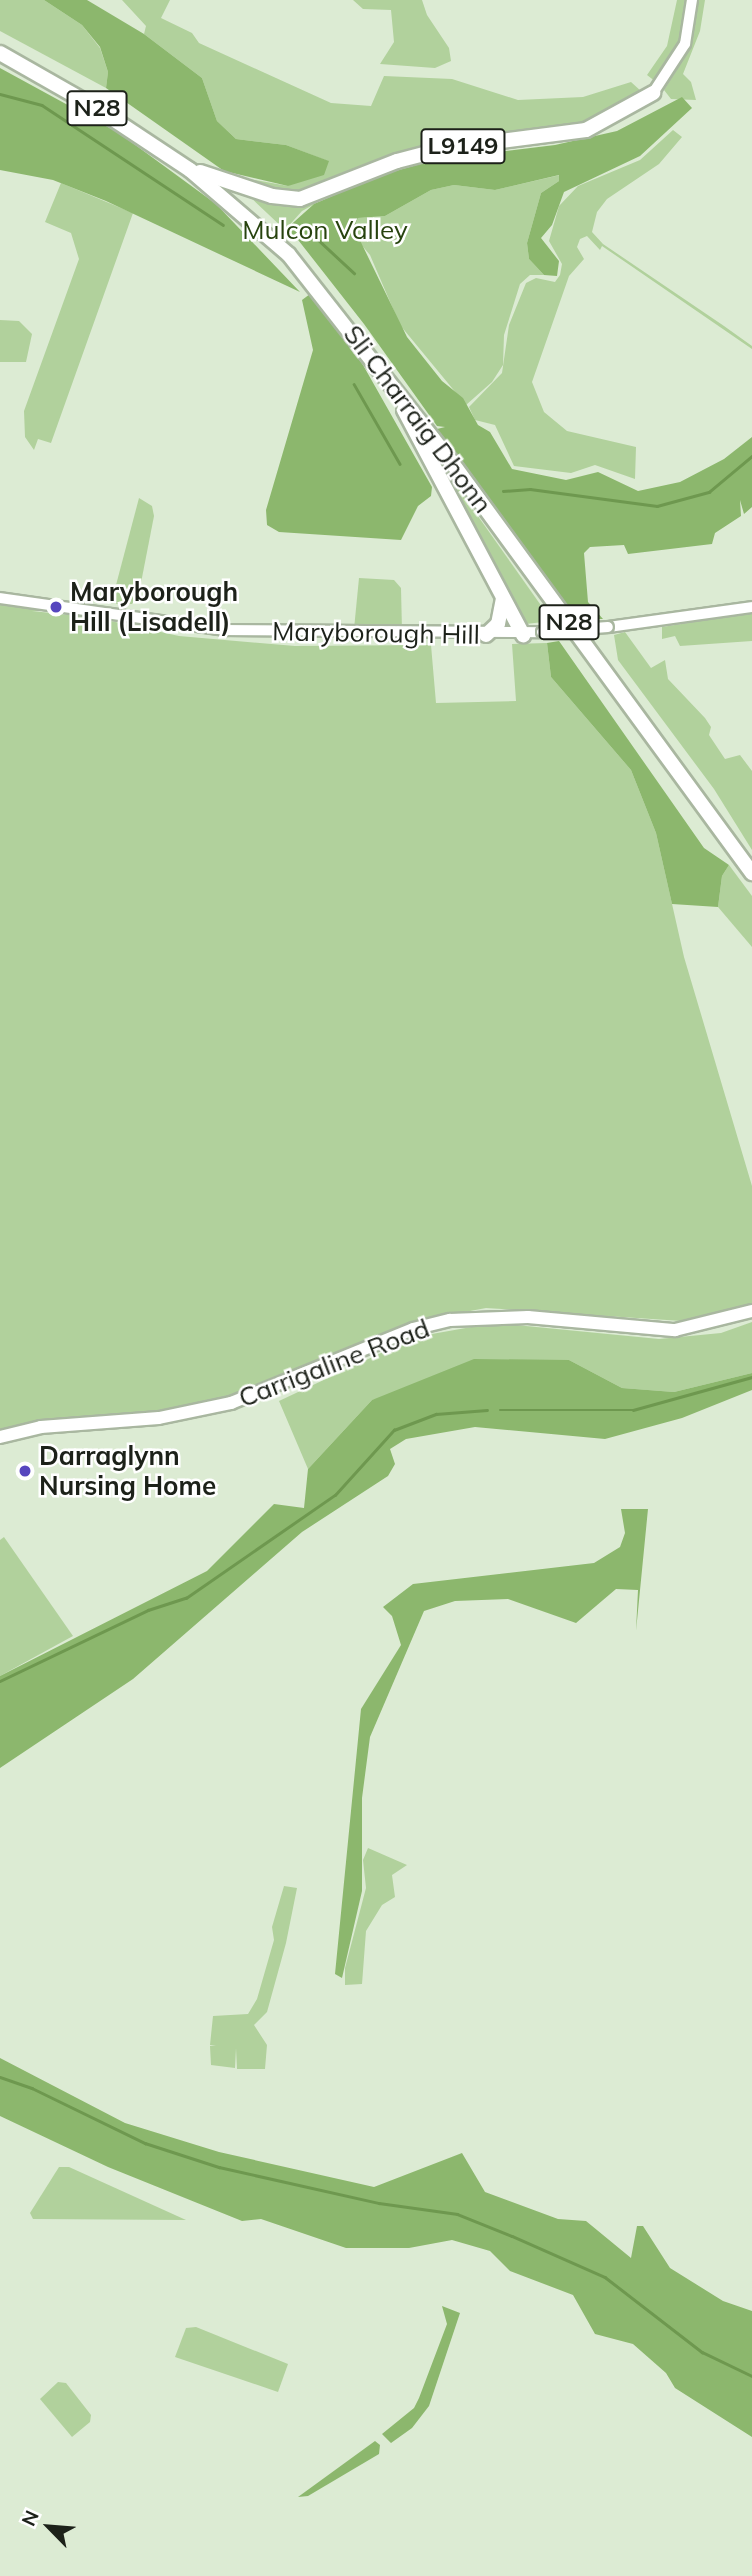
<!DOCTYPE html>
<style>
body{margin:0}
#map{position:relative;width:752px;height:2576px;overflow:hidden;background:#dcebd3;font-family:Mulish,sans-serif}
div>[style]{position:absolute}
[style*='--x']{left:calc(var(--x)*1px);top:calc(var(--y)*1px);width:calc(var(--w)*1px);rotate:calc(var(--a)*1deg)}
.green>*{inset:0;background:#b1d19c}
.forest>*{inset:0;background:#8cb76d}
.stream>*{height:2.5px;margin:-1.25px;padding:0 1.25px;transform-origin:1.25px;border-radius:1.25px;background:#6e984f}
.roads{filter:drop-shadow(2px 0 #a9b7a0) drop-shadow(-2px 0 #a9b7a0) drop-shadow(0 2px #a9b7a0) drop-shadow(0 -2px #a9b7a0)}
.tertiary>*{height:10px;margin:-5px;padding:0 5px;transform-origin:5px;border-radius:5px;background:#fff}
.secondary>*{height:12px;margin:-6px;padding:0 6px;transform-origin:6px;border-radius:6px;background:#fff}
.trunk>*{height:14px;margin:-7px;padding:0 7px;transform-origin:7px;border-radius:7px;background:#fff}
.bridges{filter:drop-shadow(2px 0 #a9b7a0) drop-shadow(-2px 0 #a9b7a0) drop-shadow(0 2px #a9b7a0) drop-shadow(0 -2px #a9b7a0)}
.tertiary-bridge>*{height:10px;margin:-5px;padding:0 5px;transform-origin:5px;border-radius:5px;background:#fff}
.dots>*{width:19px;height:19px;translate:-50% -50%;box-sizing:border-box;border:4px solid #fff;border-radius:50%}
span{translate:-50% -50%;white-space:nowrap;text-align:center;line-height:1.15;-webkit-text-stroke:5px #fff;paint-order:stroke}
.shield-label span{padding:2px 5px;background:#fff;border:2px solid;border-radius:5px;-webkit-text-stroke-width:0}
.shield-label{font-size:24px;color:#1c2119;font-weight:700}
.park-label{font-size:26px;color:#27430e}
.street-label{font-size:26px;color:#1c2119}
.poi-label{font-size:26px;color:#1c2119;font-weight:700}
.left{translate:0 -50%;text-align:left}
.north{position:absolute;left:14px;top:2492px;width:70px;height:70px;-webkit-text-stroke:5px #fff;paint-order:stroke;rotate:295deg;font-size:19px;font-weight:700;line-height:28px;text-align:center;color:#1c2119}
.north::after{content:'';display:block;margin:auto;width:24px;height:32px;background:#1c2119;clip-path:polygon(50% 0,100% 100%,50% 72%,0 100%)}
</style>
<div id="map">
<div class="green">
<div style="clip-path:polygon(0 0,44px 0,82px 25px,100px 48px,108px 72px,106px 88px,0 31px)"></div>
<div style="clip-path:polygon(122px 0,170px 0,161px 18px,192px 33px,199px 43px,331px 103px,371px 106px,384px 76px,452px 79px,518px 100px,583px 97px,631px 82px,642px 92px,591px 121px,449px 140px,393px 155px,316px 189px,283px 194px,244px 178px,288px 186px,328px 161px,286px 145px,236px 139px,217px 121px,202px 78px,144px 34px,146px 26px)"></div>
<div style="clip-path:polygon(353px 0,422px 0,427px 15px,449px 48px,451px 61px,435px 68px,380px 64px,394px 42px,391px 10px,363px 9px)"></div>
<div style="clip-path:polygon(677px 0,687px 0,685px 28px,678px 48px,656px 82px,647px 75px,667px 46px)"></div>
<div style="clip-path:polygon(698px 0,705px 0,700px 31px,683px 74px,691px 82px,696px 100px,671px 99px,664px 90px,687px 53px)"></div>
<div style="clip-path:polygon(673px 130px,682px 137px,659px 164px,607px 199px,597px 212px,592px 232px,603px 244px,724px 326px,752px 346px,752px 349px,602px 246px,600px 250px,587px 236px,580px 239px,577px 247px,584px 259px,569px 276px,532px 382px,544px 412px,567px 431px,636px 447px,635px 479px,595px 465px,571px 473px,514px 466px,495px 425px,475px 420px,469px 407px,502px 373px,509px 325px,526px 283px,536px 278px,555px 282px,560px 275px,562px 264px,549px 241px,559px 206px,578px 186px,640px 160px)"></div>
<div style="clip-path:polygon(560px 175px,559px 181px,541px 193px,527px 243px,529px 259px,544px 275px,530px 275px,520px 284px,504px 335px,503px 365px,492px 382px,466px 405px,400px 325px,370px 255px,359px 242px,354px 228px,358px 218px,385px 216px,431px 190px,454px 185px,495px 190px)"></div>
<div style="clip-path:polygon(61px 183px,133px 213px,51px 443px,38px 439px,34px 450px,25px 437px,24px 411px,79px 259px,71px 233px,45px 222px)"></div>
<div style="clip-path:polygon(248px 195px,312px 200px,331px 195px,302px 211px,285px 230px)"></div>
<div style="clip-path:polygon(0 320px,19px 321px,32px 334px,26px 362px,0 362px)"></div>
<div style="clip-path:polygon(439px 461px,552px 621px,517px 625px)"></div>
<div style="clip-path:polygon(139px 498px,152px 506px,154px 516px,139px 593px,132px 604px,111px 604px)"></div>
<div style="clip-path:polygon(359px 578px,394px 580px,401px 588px,402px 631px,354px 629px)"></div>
<div style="clip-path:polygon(0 604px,26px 604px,48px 611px,32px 611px,97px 618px,179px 636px,295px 646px,431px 645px,436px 703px,516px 701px,512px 644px,547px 643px,551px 677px,631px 770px,656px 833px,684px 957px,752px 1186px,752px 1305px,682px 1321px,486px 1308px,422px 1320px,228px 1397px,179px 1408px,37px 1422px,0 1432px)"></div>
<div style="clip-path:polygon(752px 613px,752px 641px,680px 646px,675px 636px,662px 639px,662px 627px)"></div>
<div style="clip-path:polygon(625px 632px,651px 668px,665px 660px,668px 679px,705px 718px,711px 727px,709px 735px,725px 759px,740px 755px,752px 771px,752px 850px,714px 789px,618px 660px,614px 635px)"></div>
<div style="clip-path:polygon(729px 865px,752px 896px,752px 947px,718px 907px,722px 876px)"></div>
<div style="clip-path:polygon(752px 1322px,752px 1373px,674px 1392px,622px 1388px,569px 1360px,372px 1400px,308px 1469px,279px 1401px,415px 1337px,494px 1323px,659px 1339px,721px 1333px)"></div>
<div style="clip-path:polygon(4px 1537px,73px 1636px,0 1676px,0 1540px)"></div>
<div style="clip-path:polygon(368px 1848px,407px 1865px,392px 1875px,395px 1897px,382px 1905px,366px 1931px,362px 1984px,345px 1985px,345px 1968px,366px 1888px,363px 1860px)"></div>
<div style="clip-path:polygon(284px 1886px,297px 1888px,286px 1943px,267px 2012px,254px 2025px,267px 2045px,265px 2069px,237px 2069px,236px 2048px,235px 2068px,211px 2065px,210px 2046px,216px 2046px,210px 2045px,213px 2016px,248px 2014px,257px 1999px,274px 1940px,272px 1927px)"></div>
<div style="clip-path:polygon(59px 2167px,69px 2167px,186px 2220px,33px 2219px,30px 2213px)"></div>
<div style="clip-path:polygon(196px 2327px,288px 2364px,278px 2392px,175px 2357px,186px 2328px)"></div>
<div style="clip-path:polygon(58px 2382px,66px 2383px,91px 2415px,90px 2422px,72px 2437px,40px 2399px)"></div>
</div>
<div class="forest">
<div style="clip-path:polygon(44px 0,87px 0,144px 34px,202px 78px,217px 121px,236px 139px,286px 145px,329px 161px,324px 175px,288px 186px,224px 171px,106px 88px,108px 72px,100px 47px,82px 25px)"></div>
<div style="clip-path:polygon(0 68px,119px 133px,216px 204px,300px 292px,106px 201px,53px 180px,0 170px)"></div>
<div style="clip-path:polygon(682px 97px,692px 108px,640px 156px,564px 192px,552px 225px,541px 238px,559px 261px,557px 276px,544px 275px,529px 259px,527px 243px,541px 193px,559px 181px,559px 175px,495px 190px,454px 185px,431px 190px,385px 216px,358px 218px,354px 228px,407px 337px,442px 381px,463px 398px,478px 425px,490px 432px,512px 469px,566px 480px,598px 472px,638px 491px,680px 482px,724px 459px,752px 437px,752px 507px,744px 514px,740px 500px,741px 516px,715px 533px,712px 544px,628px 554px,624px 545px,590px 547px,584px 553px,588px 602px,603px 619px,574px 619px,437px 429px,445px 427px,437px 426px,364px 324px,295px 236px,285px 230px,314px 204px,378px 176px,434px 160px,555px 145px,617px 131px)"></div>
<div style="clip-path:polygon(310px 294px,363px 365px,432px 487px,431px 496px,418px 506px,401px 540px,279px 532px,267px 525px,266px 510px,313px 350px,302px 300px)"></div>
<div style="clip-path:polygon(559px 641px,704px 848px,729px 865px,722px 876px,718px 907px,672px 904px,656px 833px,631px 770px,551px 677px,547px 643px)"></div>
<div style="clip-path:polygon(474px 1359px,569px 1360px,622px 1388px,674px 1392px,752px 1373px,752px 1390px,682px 1418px,605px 1439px,475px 1427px,406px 1439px,390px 1449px,395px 1464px,388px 1476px,302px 1532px,133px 1679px,0 1768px,0 1676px,207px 1571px,274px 1504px,304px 1508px,308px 1469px,372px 1400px)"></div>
<div style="clip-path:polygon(621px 1509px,648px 1509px,636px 1631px,638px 1590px,616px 1589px,576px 1623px,508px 1599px,455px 1601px,424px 1611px,370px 1737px,362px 1798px,362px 1891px,342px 1978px,335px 1974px,361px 1709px,401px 1645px,392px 1616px,383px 1607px,413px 1584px,594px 1563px,620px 1547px,625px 1533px)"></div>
<div style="clip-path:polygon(0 2058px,125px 2123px,219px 2152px,374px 2187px,462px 2153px,485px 2192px,558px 2219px,586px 2221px,631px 2258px,637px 2226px,643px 2226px,670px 2268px,723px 2301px,752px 2311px,752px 2437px,675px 2388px,666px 2373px,633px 2344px,595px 2334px,573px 2295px,510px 2271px,490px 2251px,452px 2240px,409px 2248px,346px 2248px,261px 2219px,242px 2221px,108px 2167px,0 2116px)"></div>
<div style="clip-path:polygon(442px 2306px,460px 2313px,429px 2406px,412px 2428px,391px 2443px,382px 2434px,414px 2408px,419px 2398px,447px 2324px)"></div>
<div style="clip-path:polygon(375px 2441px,380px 2445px,379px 2454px,308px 2496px,298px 2497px)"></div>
</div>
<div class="stream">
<div style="--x:0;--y:94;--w:43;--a:14.7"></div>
<div style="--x:42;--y:105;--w:217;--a:33.5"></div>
<div style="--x:311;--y:233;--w:59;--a:42.9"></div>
<div style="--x:354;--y:384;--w:92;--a:60.1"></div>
<div style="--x:503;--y:491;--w:27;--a:-4"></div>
<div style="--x:530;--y:489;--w:128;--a:7.6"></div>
<div style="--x:657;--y:506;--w:54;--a:-15.1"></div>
<div style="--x:709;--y:492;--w:56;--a:-39.9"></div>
<div style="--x:500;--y:1410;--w:133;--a:0"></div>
<div style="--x:633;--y:1410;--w:123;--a:-15.5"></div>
<div style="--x:0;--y:1681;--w:164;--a:-25.6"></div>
<div style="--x:148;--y:1610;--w:40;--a:-18"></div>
<div style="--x:186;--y:1598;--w:181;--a:-34.7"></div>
<div style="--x:335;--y:1495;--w:88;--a:-47.8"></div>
<div style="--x:394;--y:1430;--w:45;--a:-20.9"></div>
<div style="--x:436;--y:1414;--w:51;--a:-4.5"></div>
<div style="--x:0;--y:2077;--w:34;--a:19"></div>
<div style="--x:32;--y:2088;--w:126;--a:26"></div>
<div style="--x:145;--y:2143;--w:78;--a:18"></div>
<div style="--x:219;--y:2167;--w:164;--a:12.7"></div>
<div style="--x:379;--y:2203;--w:79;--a:8"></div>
<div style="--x:457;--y:2214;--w:59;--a:21.8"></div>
<div style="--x:512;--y:2236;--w:102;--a:23.8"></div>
<div style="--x:605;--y:2277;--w:123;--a:37.7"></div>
<div style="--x:702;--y:2352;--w:55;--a:25.6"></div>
</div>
<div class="roads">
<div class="tertiary">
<div style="--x:653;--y:93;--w:59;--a:-56.9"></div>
<div style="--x:685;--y:44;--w:45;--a:-81"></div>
<div style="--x:0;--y:598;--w:228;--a:8.1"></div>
<div style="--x:226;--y:630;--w:316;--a:0.4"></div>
<div style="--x:608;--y:627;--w:145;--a:-7.9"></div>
</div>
<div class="secondary">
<div style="--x:0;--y:1437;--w:42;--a:-13.7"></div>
<div style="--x:41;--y:1427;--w:118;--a:-4.4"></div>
<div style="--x:159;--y:1418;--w:74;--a:-11.8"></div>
<div style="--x:231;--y:1403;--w:196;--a:-22.1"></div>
<div style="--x:413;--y:1329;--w:38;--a:-14"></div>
<div style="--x:450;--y:1320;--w:78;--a:-2.2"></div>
<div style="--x:528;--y:1317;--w:148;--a:5.1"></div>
<div style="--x:675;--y:1330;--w:79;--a:-13.9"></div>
</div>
<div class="trunk">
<div style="--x:0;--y:53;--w:113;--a:29.7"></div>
<div style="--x:98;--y:109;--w:110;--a:33.5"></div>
<div style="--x:190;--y:170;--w:130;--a:40.6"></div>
<div style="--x:289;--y:255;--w:261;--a:51.9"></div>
<div style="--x:450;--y:460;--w:512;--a:53.82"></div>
<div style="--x:200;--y:172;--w:76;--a:18.4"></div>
<div style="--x:272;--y:196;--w:28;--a:6"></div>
<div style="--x:300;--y:199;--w:104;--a:-21.4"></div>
<div style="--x:397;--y:161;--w:52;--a:-14.6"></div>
<div style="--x:447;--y:148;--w:140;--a:-7.4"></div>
<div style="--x:586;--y:130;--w:77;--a:-28.9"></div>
<div style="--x:404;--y:410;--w:255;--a:62.1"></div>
<div style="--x:486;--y:635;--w:16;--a:-43"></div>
<div style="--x:498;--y:624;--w:26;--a:-79"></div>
</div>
</div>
<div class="bridges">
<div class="tertiary-bridge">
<div style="--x:542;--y:632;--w:66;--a:-4.3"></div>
</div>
</div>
<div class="dots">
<div style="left:56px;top:607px;background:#5646be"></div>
<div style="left:25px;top:1471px;background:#5646be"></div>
</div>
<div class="shield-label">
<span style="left:97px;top:108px">N28</span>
<span style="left:463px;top:146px">L9149</span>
<span style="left:569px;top:622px">N28</span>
</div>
<div class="park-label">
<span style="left:325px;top:230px">Mulcon Valley</span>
</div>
<div class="street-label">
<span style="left:418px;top:419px;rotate:53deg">Sli Charraig Dhonn</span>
<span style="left:376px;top:633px;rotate:1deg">Maryborough Hill</span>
<span style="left:334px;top:1363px;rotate:-21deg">Carrigaline Road</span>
</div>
<div class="poi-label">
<span class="left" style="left:70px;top:607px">Maryborough<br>Hill (Lisadell)</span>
<span class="left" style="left:39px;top:1471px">Darraglynn<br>Nursing Home</span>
</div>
<div class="north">N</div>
</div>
